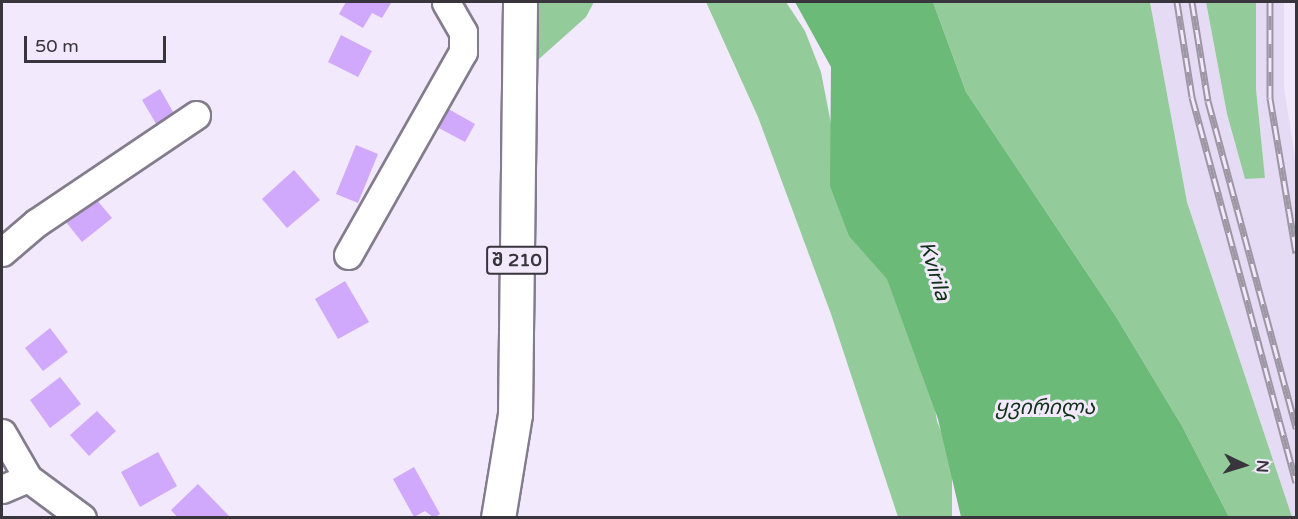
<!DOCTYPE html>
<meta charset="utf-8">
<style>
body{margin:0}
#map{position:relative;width:1298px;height:519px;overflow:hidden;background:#f2e9fc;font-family:"Varela Round","Noto Sans Georgian",sans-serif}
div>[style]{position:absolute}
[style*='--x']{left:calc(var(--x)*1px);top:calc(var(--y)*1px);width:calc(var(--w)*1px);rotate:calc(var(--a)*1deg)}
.built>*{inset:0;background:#e6dbf4}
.green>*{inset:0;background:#94cb9a}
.water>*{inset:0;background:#6bba77}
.building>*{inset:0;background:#d0a8fc}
.roads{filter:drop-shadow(2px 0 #837c8c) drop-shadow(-2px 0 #837c8c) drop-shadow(0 2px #837c8c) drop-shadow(0 -2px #837c8c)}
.minor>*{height:27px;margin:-13.5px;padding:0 13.5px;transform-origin:13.5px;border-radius:13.5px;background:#fff}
.major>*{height:33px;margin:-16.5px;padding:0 16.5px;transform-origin:16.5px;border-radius:16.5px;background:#fff}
.rail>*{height:7px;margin-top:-3.5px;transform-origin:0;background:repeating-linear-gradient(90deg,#f2e9fc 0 14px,#9d97a4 0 28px);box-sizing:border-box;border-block:2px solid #9d97a4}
span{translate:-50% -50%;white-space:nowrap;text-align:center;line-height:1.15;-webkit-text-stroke:6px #f2e9fc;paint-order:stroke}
.shield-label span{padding:2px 4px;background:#f2e9fc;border:2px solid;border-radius:4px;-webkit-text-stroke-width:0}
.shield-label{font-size:18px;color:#38353c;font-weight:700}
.water-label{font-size:21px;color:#113217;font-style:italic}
.frame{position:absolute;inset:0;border:3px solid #38353c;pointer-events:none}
.north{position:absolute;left:1214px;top:435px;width:60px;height:60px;-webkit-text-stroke:4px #f2e9fc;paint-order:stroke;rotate:94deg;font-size:16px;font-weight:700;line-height:24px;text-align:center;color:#38353c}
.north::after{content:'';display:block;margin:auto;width:21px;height:27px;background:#38353c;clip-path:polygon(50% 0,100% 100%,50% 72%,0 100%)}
.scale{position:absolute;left:24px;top:36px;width:142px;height:27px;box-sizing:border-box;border:3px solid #38353c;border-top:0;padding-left:8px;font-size:18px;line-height:21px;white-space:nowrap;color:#38353c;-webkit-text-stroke:4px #f2e9fc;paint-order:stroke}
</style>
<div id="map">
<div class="built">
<div style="clip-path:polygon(1150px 2px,1206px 2px,1227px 114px,1245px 179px,1265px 178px,1256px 89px,1256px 2px,1284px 2px,1284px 87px,1296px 164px,1296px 517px,1291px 517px,1187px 202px)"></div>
</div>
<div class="green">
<div style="clip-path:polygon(509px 2px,594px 2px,586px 17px,511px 84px)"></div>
<div style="clip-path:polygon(706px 2px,786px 2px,805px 31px,821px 72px,839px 165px,929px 372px,937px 421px,952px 460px,952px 517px,898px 517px,831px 314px,758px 117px)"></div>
<div style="clip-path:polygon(933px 2px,1150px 2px,1187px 202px,1292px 517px,1229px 517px,1182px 426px,1115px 315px,966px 92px)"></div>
<div style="clip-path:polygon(1206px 2px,1256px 2px,1256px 89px,1265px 178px,1245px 179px,1227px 114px)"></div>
</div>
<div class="water">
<div style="clip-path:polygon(795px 2px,933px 2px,966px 92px,1115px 315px,1182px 426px,1229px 517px,961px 517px,938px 419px,887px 279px,849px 236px,830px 186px,831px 67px)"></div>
</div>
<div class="building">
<div style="clip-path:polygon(346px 2px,388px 2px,391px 3px,382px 18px,372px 13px,363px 28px,339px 14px)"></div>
<div style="clip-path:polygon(341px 35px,372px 51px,358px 77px,328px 62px)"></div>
<div style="clip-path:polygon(160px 89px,176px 117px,158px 127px,142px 100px)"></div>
<div style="clip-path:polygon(445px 107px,475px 124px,465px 142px,435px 126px)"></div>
<div style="clip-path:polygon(356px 145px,378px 154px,358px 203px,336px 194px)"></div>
<div style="clip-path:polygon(294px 170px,320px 200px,287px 228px,262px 199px)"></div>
<div style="clip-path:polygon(96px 199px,112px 218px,82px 242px,66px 222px)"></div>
<div style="clip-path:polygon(345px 281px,369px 322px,338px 339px,315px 299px)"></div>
<div style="clip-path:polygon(50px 328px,68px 352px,43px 371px,25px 348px)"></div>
<div style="clip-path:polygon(60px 377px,81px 404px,50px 428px,30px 400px)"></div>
<div style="clip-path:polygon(97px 411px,116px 431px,89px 456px,70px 435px)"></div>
<div style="clip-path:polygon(158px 452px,177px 486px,140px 507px,121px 472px)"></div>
<div style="clip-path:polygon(414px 467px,440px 514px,434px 518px,425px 511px,414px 517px,393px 479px)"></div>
<div style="clip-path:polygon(198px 484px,229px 516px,227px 518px,178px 518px,171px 510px)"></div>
</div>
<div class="roads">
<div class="minor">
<div style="--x:2;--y:252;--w:45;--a:-40.5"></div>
<div style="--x:36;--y:223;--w:193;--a:-34"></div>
<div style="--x:348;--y:255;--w:233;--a:-60.5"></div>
<div style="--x:463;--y:52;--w:20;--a:-90"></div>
<div style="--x:463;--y:32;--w:34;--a:-120"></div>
<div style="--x:2;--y:433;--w:52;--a:60"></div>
<div style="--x:28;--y:478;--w:67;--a:36.5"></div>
<div style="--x:2;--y:489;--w:28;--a:-23"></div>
</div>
<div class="major">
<div style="--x:498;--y:518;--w:105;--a:-80.7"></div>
<div style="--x:515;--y:414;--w:412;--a:-89.3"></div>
</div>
</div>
<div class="rail">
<div style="--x:1177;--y:2;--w:96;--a:81"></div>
<div style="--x:1192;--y:97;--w:399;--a:74.9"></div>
<div style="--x:1192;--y:2;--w:100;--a:80.8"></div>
<div style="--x:1208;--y:101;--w:339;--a:74.9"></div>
<div style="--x:1270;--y:2;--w:96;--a:90"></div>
<div style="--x:1270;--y:98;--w:157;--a:80.5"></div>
</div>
<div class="shield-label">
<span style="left:517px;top:260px">შ 210</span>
</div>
<div class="water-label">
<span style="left:934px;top:271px;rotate:73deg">Kvirila</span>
<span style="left:1045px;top:408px">ყვირილა</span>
</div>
<div class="frame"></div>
<div class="north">N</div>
<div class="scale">50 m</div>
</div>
